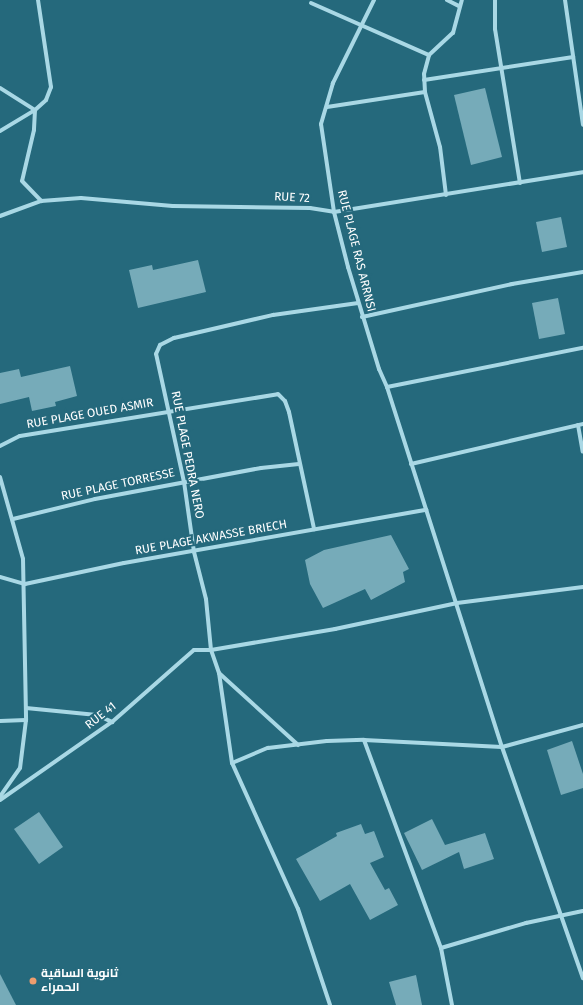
<!DOCTYPE html>
<meta charset="utf-8">
<style>
body{margin:0}
#map{position:relative;width:583px;height:1005px;overflow:hidden;background:#25697c;font-family:"Fira Sans",Cairo,sans-serif}
div>[style]{position:absolute}
[style*='--x']{left:calc(var(--x)*1px);top:calc(var(--y)*1px);width:calc(var(--w)*1px);rotate:calc(var(--a)*1deg)}
.building>*{inset:0;background:#76abb9}
.minor>*{height:4px;margin:-2px;padding:0 2px;transform-origin:2px;border-radius:2px;background:#a9d8e5}
.dots>*{width:11px;height:11px;translate:-50% -50%;box-sizing:border-box;border:2px solid #25697c;border-radius:50%}
span{translate:-50% -50%;white-space:nowrap;text-align:center;line-height:1.15;-webkit-text-stroke:4px #25697c;paint-order:stroke}
.street-label{font-size:12px;color:#fff}
.poi-label{font-size:12px;color:#fff;font-weight:700}
.left{translate:0 -50%;text-align:left}
</style>
<div id="map">
<div class="building">
<div style="clip-path:polygon(485px 88px,502px 157px,471px 165px,454px 95px)"></div>
<div style="clip-path:polygon(561px 217px,567px 247px,542px 252px,536px 222px)"></div>
<div style="clip-path:polygon(198px 260px,206px 292px,138px 308px,129px 270px,152px 265px,153px 270px)"></div>
<div style="clip-path:polygon(558px 298px,565px 334px,539px 339px,532px 303px)"></div>
<div style="clip-path:polygon(70px 366px,77px 396px,55px 402px,56px 406px,32px 411px,29px 397px,0 404px,0 373px,19px 369px,21px 377px)"></div>
<div style="clip-path:polygon(391px 535px,409px 569px,403px 572px,405px 582px,371px 600px,365px 589px,323px 608px,310px 584px,305px 560px,324px 550px)"></div>
<div style="clip-path:polygon(572px 741px,583px 774px,583px 788px,561px 795px,547px 750px)"></div>
<div style="clip-path:polygon(39px 812px,63px 847px,39px 864px,14px 829px)"></div>
<div style="clip-path:polygon(432px 819px,445px 845px,485px 833px,494px 859px,464px 869px,459px 852px,422px 870px,404px 833px)"></div>
<div style="clip-path:polygon(361px 824px,365px 834px,374px 831px,384px 857px,370px 863px,385px 890px,389px 888px,398px 905px,370px 920px,350px 884px,320px 901px,296px 859px,337px 836px,336px 833px)"></div>
<div style="clip-path:polygon(0 974px,16px 1005px,0 1005px)"></div>
<div style="clip-path:polygon(416px 975px,422px 1005px,396px 1005px,389px 982px)"></div>
</div>
<div class="minor">
<div style="--x:374;--y:0;--w:93;--a:116.3"></div>
<div style="--x:333;--y:83;--w:43;--a:106.3"></div>
<div style="--x:321;--y:124;--w:89;--a:81.6"></div>
<div style="--x:334;--y:212;--w:57;--a:75.7"></div>
<div style="--x:348;--y:267;--w:107;--a:73.1"></div>
<div style="--x:379;--y:369;--w:20;--a:66"></div>
<div style="--x:387;--y:387;--w:378;--a:72.3"></div>
<div style="--x:502;--y:747;--w:245;--a:70.7"></div>
<div style="--x:447;--y:0;--w:13;--a:27"></div>
<div style="--x:495;--y:0;--w:29;--a:90"></div>
<div style="--x:495;--y:29;--w:156;--a:80.8"></div>
<div style="--x:565;--y:0;--w:126;--a:81.8"></div>
<div style="--x:311;--y:3;--w:129;--a:23.8"></div>
<div style="--x:424;--y:80;--w:151;--a:-8.8"></div>
<div style="--x:0;--y:88;--w:41;--a:32.2"></div>
<div style="--x:35;--y:110;--w:20;--a:93"></div>
<div style="--x:34;--y:130;--w:52;--a:103.2"></div>
<div style="--x:22;--y:181;--w:28;--a:46"></div>
<div style="--x:327;--y:107;--w:99;--a:-8.7"></div>
<div style="--x:0;--y:131;--w:41;--a:-31"></div>
<div style="--x:35;--y:110;--w:15;--a:-42"></div>
<div style="--x:46;--y:100;--w:14;--a:-69"></div>
<div style="--x:51;--y:87;--w:88;--a:-98.5"></div>
<div style="--x:446;--y:195;--w:48;--a:-97.1"></div>
<div style="--x:440;--y:147;--w:57;--a:-105.3"></div>
<div style="--x:425;--y:92;--w:18;--a:-93"></div>
<div style="--x:424;--y:74;--w:20;--a:-75"></div>
<div style="--x:429;--y:55;--w:33;--a:-43"></div>
<div style="--x:453;--y:33;--w:34;--a:-75"></div>
<div style="--x:0;--y:216;--w:44;--a:-20.1"></div>
<div style="--x:41;--y:201;--w:40;--a:-4.3"></div>
<div style="--x:81;--y:198;--w:92;--a:5"></div>
<div style="--x:173;--y:206;--w:137;--a:0.8"></div>
<div style="--x:310;--y:208;--w:24;--a:9"></div>
<div style="--x:334;--y:212;--w:252;--a:-9.1"></div>
<div style="--x:362;--y:317;--w:154;--a:-12.4"></div>
<div style="--x:512;--y:284;--w:72;--a:-9.6"></div>
<div style="--x:387;--y:387;--w:200;--a:-11.3"></div>
<div style="--x:578;--y:425;--w:27;--a:80"></div>
<div style="--x:0;--y:446;--w:22;--a:-27"></div>
<div style="--x:20;--y:436;--w:261;--a:-9.2"></div>
<div style="--x:278;--y:394;--w:10;--a:45"></div>
<div style="--x:285;--y:401;--w:12;--a:70"></div>
<div style="--x:289;--y:412;--w:120;--a:77.9"></div>
<div style="--x:411;--y:464;--w:177;--a:-13.1"></div>
<div style="--x:0;--y:477;--w:85;--a:74.3"></div>
<div style="--x:23;--y:559;--w:161;--a:88.9"></div>
<div style="--x:26;--y:720;--w:48;--a:97.1"></div>
<div style="--x:20;--y:768;--w:35;--a:125"></div>
<div style="--x:13;--y:519;--w:84;--a:-13.7"></div>
<div style="--x:95;--y:499;--w:169;--a:-10.6"></div>
<div style="--x:261;--y:468;--w:38;--a:-6"></div>
<div style="--x:0;--y:577;--w:26;--a:16"></div>
<div style="--x:25;--y:584;--w:101;--a:-12"></div>
<div style="--x:124;--y:563;--w:307;--a:-10"></div>
<div style="--x:219;--y:673;--w:107;--a:42.3"></div>
<div style="--x:26;--y:708;--w:71;--a:5.6"></div>
<div style="--x:97;--y:715;--w:17;--a:25"></div>
<div style="--x:0;--y:721;--w:26;--a:-2"></div>
<div style="--x:364;--y:740;--w:222;--a:69.7"></div>
<div style="--x:441;--y:948;--w:58;--a:79.1"></div>
<div style="--x:232;--y:763;--w:39;--a:-23"></div>
<div style="--x:268;--y:748;--w:59;--a:-6.8"></div>
<div style="--x:327;--y:741;--w:37;--a:-2"></div>
<div style="--x:364;--y:740;--w:138;--a:2.9"></div>
<div style="--x:502;--y:747;--w:84;--a:-15.2"></div>
<div style="--x:0;--y:800;--w:136;--a:-34.9"></div>
<div style="--x:112;--y:722;--w:109;--a:-41.3"></div>
<div style="--x:194;--y:650;--w:17;--a:0"></div>
<div style="--x:211;--y:650;--w:126;--a:-9.6"></div>
<div style="--x:335;--y:629;--w:125;--a:-12"></div>
<div style="--x:457;--y:603;--w:127;--a:-7.2"></div>
<div style="--x:441;--y:948;--w:89;--a:-16.4"></div>
<div style="--x:526;--y:923;--w:58;--a:-11.9"></div>
<div style="--x:330;--y:1005;--w:101;--a:-108.4"></div>
<div style="--x:298;--y:909;--w:160;--a:-114.3"></div>
<div style="--x:232;--y:763;--w:91;--a:-98.2"></div>
<div style="--x:219;--y:673;--w:24;--a:-109"></div>
<div style="--x:211;--y:650;--w:51;--a:-95.6"></div>
<div style="--x:206;--y:599;--w:49;--a:-104.3"></div>
<div style="--x:194;--y:552;--w:71;--a:-98.1"></div>
<div style="--x:184;--y:482;--w:131;--a:-102.3"></div>
<div style="--x:156;--y:354;--w:10;--a:-66"></div>
<div style="--x:160;--y:345;--w:16;--a:-27"></div>
<div style="--x:174;--y:338;--w:102;--a:-13.1"></div>
<div style="--x:273;--y:315;--w:86;--a:-8"></div>
</div>
<div class="dots">
<div style="left:33px;top:981px;background:#ee9d6e"></div>
</div>
<div class="street-label">
<span style="left:292px;top:198px;rotate:3deg">RUE 72</span>
<span style="left:356px;top:251px;rotate:76deg">RUE PLAGE RAS ARRNSI</span>
<span style="left:90px;top:414px;rotate:-10deg">RUE PLAGE OUED ASMIR</span>
<span style="left:187px;top:455px;rotate:79deg">RUE PLAGE PEDRA NERO</span>
<span style="left:118px;top:485px;rotate:-12deg">RUE PLAGE TORRESSE</span>
<span style="left:211px;top:538px;rotate:-10deg">RUE PLAGE AKWASSE BRIECH</span>
<span style="left:101px;top:716px;rotate:-38deg">RUE 41</span>
</div>
<div class="poi-label">
<span class="left" style="left:41px;top:981px">ثانوية الساقية<br>الحمراء</span>
</div>
</div>
